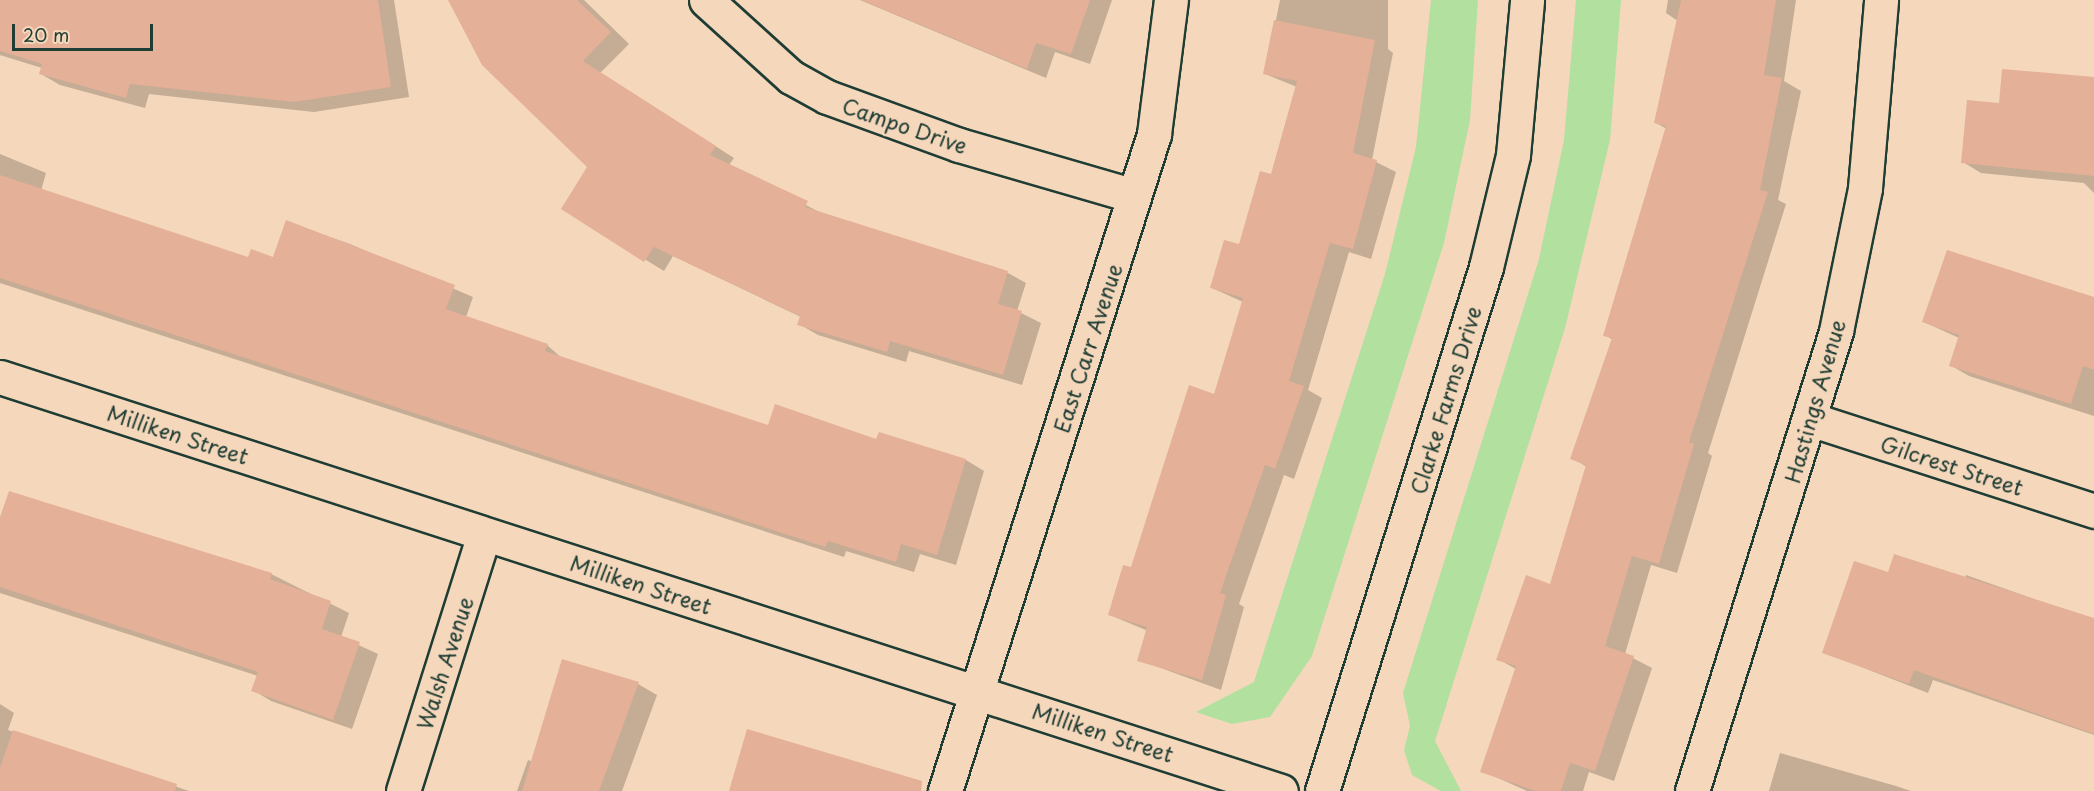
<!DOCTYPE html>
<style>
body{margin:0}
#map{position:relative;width:2094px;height:791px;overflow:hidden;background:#f5d7bb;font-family:"Playpen Sans",sans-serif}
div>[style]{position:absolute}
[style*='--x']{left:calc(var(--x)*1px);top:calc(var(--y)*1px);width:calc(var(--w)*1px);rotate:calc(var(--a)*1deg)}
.green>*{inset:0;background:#b1e09f}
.shadow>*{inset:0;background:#0003}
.building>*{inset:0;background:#e4b097}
.roads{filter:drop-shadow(2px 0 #1f3d34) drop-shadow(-2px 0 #1f3d34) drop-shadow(0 2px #1f3d34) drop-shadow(0 -2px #1f3d34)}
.minor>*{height:33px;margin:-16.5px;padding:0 16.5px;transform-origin:16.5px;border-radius:16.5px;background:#f5d7bb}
.tertiary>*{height:33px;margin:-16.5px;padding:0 16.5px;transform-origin:16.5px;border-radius:16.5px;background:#f5d7bb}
span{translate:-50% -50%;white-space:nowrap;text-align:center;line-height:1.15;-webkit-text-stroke:5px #f5d7bb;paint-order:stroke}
.street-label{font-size:21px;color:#1f3d34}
.scale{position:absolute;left:12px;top:24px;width:141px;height:27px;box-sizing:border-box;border:3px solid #1f3d34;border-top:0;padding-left:8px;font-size:18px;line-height:21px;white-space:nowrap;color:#1f3d34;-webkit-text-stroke:4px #f5d7bb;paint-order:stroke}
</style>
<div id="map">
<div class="green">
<div style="clip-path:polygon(1431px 0,1478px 0,1470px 120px,1444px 243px,1312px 656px,1270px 717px,1232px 724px,1196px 712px,1254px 682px,1385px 274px,1416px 147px)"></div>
<div style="clip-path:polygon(1576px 0,1621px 0,1610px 140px,1565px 328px,1435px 741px,1461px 791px,1441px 791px,1412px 775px,1404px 750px,1410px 726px,1403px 693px,1539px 259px,1564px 140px)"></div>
</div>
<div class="shadow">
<div style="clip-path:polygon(0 0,394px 0,409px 97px,314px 112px,149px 94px,145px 108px,60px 85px,41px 74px,42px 68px,0 55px)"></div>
<div style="clip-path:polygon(450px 0,584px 0,629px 44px,600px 73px,734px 158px,729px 165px,825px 215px,1008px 273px,1026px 283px,1017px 311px,1041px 323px,1022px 385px,909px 351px,906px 362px,818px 335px,799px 324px,801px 317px,673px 256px,664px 271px,563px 209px,589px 166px)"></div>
<div style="clip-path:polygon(860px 0,1112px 0,1090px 64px,1055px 52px,1046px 78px)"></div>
<div style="clip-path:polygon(1280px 0,1388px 0,1388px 49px,1393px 53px,1372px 160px,1396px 172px,1371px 259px,1349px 252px,1308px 390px,1322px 398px,1294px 479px,1284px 475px,1239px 604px,1244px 607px,1221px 690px,1139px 660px,1148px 631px,1110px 615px,1215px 396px,1243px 302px,1212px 288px,1240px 246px,1272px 176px,1297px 87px,1265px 74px)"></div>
<div style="clip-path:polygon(1668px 0,1796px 0,1784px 81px,1801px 91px,1778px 200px,1786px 204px,1708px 453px,1712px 456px,1677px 573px,1651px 565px,1625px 654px,1652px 668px,1614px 781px,1589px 772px,1583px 791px,1527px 791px,1482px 771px,1516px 669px,1498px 659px,1551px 586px,1587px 467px,1572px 458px,1613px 340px,1605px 335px,1667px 129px,1656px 123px,1678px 21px,1666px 13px)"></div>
<div style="clip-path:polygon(2094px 79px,2094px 193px,2084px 183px,1981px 173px,1963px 162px,2001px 105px)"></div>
<div style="clip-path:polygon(0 154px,46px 173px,41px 191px,249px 259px,274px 258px,287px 222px,350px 244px,473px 297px,466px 317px,547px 345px,564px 360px,769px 427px,966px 460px,984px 471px,956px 565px,920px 554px,914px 572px,846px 551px,844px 557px,0 283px)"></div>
<div style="clip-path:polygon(2094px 298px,2094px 416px,1969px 376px,1950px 365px,1959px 338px,1924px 322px)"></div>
<div style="clip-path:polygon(0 520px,271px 574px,349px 613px,341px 637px,378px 654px,352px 729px,271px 701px,253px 690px,258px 676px,0 593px)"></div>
<div style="clip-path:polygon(1889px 574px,1964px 581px,1966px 575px,2094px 620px,2094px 735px,1933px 680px,1928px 693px,1823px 652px)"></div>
<div style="clip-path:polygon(638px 684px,657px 695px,622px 791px,517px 791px,528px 760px,533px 762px)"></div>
<div style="clip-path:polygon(0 704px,14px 713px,8px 730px,189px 791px,0 791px)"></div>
<div style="clip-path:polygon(1780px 753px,1896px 786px,1911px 791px,1769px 791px)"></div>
</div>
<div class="building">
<div style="clip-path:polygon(0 0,378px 0,391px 87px,294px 102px,130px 84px,126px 98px,39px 74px,42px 64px,0 51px)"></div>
<div style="clip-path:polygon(448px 0,577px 0,611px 32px,583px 61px,716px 146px,710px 155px,808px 201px,805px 207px,1008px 271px,998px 304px,1022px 311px,1003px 375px,890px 341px,887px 352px,797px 325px,800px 316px,654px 247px,644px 262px,561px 209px,587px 167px,482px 65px)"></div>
<div style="clip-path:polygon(861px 0,1090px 0,1071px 54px,1036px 43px,1027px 69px)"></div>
<div style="clip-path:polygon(1681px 0,1776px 0,1764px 75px,1782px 78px,1760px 190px,1768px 192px,1689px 442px,1694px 444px,1659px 564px,1632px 556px,1605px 646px,1634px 656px,1595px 771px,1570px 763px,1561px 791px,1536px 791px,1480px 772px,1516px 666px,1496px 660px,1526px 575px,1550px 584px,1586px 465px,1570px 459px,1612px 338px,1603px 336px,1666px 126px,1654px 123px)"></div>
<div style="clip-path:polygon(1274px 20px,1375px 40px,1353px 153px,1377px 160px,1353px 249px,1330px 243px,1289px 381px,1304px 386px,1275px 469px,1265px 465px,1220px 593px,1226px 595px,1202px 680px,1137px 661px,1147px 627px,1108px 615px,1123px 565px,1131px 567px,1189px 385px,1214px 394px,1243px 298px,1210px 288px,1224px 240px,1239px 244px,1260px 171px,1271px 174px,1297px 81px,1263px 74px)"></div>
<div style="clip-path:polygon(2002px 69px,2094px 77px,2094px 176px,1961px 163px,1967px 100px,1999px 103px)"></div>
<div style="clip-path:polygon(0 175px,248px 257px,251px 249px,273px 257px,286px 220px,455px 285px,446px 309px,548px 344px,545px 351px,768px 425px,775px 404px,876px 439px,879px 432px,966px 459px,937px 555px,901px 544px,896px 562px,828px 541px,825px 547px,0 278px)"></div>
<div style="clip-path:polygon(1947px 250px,2094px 297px,2094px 370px,2083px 366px,2071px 404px,1949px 366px,1959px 335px,1922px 322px)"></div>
<div style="clip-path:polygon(9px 491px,272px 573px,270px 579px,331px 601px,322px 629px,360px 642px,333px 720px,251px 691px,258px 672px,0 587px,0 517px)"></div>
<div style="clip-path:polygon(1894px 554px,2094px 618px,2094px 734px,1914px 670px,1909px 684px,1822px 653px,1854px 561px,1888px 572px)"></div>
<div style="clip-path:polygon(562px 659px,639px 682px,599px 791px,522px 791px)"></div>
<div style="clip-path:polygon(747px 729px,922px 781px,921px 791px,729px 791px)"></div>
<div style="clip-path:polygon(13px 730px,177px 784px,175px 791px,0 791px,0 768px)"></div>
</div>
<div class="roads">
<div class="minor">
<div style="--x:706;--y:0;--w:115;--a:42.2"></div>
<div style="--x:791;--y:77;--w:41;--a:29.1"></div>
<div style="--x:827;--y:97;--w:140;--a:20"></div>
<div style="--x:959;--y:145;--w:182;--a:16.2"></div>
<div style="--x:0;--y:377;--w:1346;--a:17.91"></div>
<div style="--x:1810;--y:419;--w:299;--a:17.9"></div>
<div style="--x:403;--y:791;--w:269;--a:-72.5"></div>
<div style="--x:945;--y:791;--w:689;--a:-72.35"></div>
<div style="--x:1154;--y:134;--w:135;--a:-82.8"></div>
<div style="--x:1692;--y:791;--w:482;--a:-72.6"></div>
<div style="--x:1836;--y:331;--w:146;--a:-78.5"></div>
<div style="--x:1865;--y:188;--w:189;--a:-85.1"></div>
</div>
<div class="tertiary">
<div style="--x:1322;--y:791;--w:549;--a:-72.62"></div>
<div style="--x:1486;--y:267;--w:115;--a:-76.4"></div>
<div style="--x:1513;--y:155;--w:156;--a:-84.8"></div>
</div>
</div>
<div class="street-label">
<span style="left:905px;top:125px;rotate:19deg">Campo Drive</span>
<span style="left:1087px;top:348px;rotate:-72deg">East Carr Avenue</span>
<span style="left:1445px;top:400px;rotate:-73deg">Clarke Farms Drive</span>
<span style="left:1814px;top:401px;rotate:-74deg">Hastings Avenue</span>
<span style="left:178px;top:434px;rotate:18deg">Milliken Street</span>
<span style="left:1952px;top:465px;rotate:18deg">Gilcrest Street</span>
<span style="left:641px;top:584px;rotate:18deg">Milliken Street</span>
<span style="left:444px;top:663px;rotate:-72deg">Walsh Avenue</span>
<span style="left:1103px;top:732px;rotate:18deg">Milliken Street</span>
</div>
<div class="scale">20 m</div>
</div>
